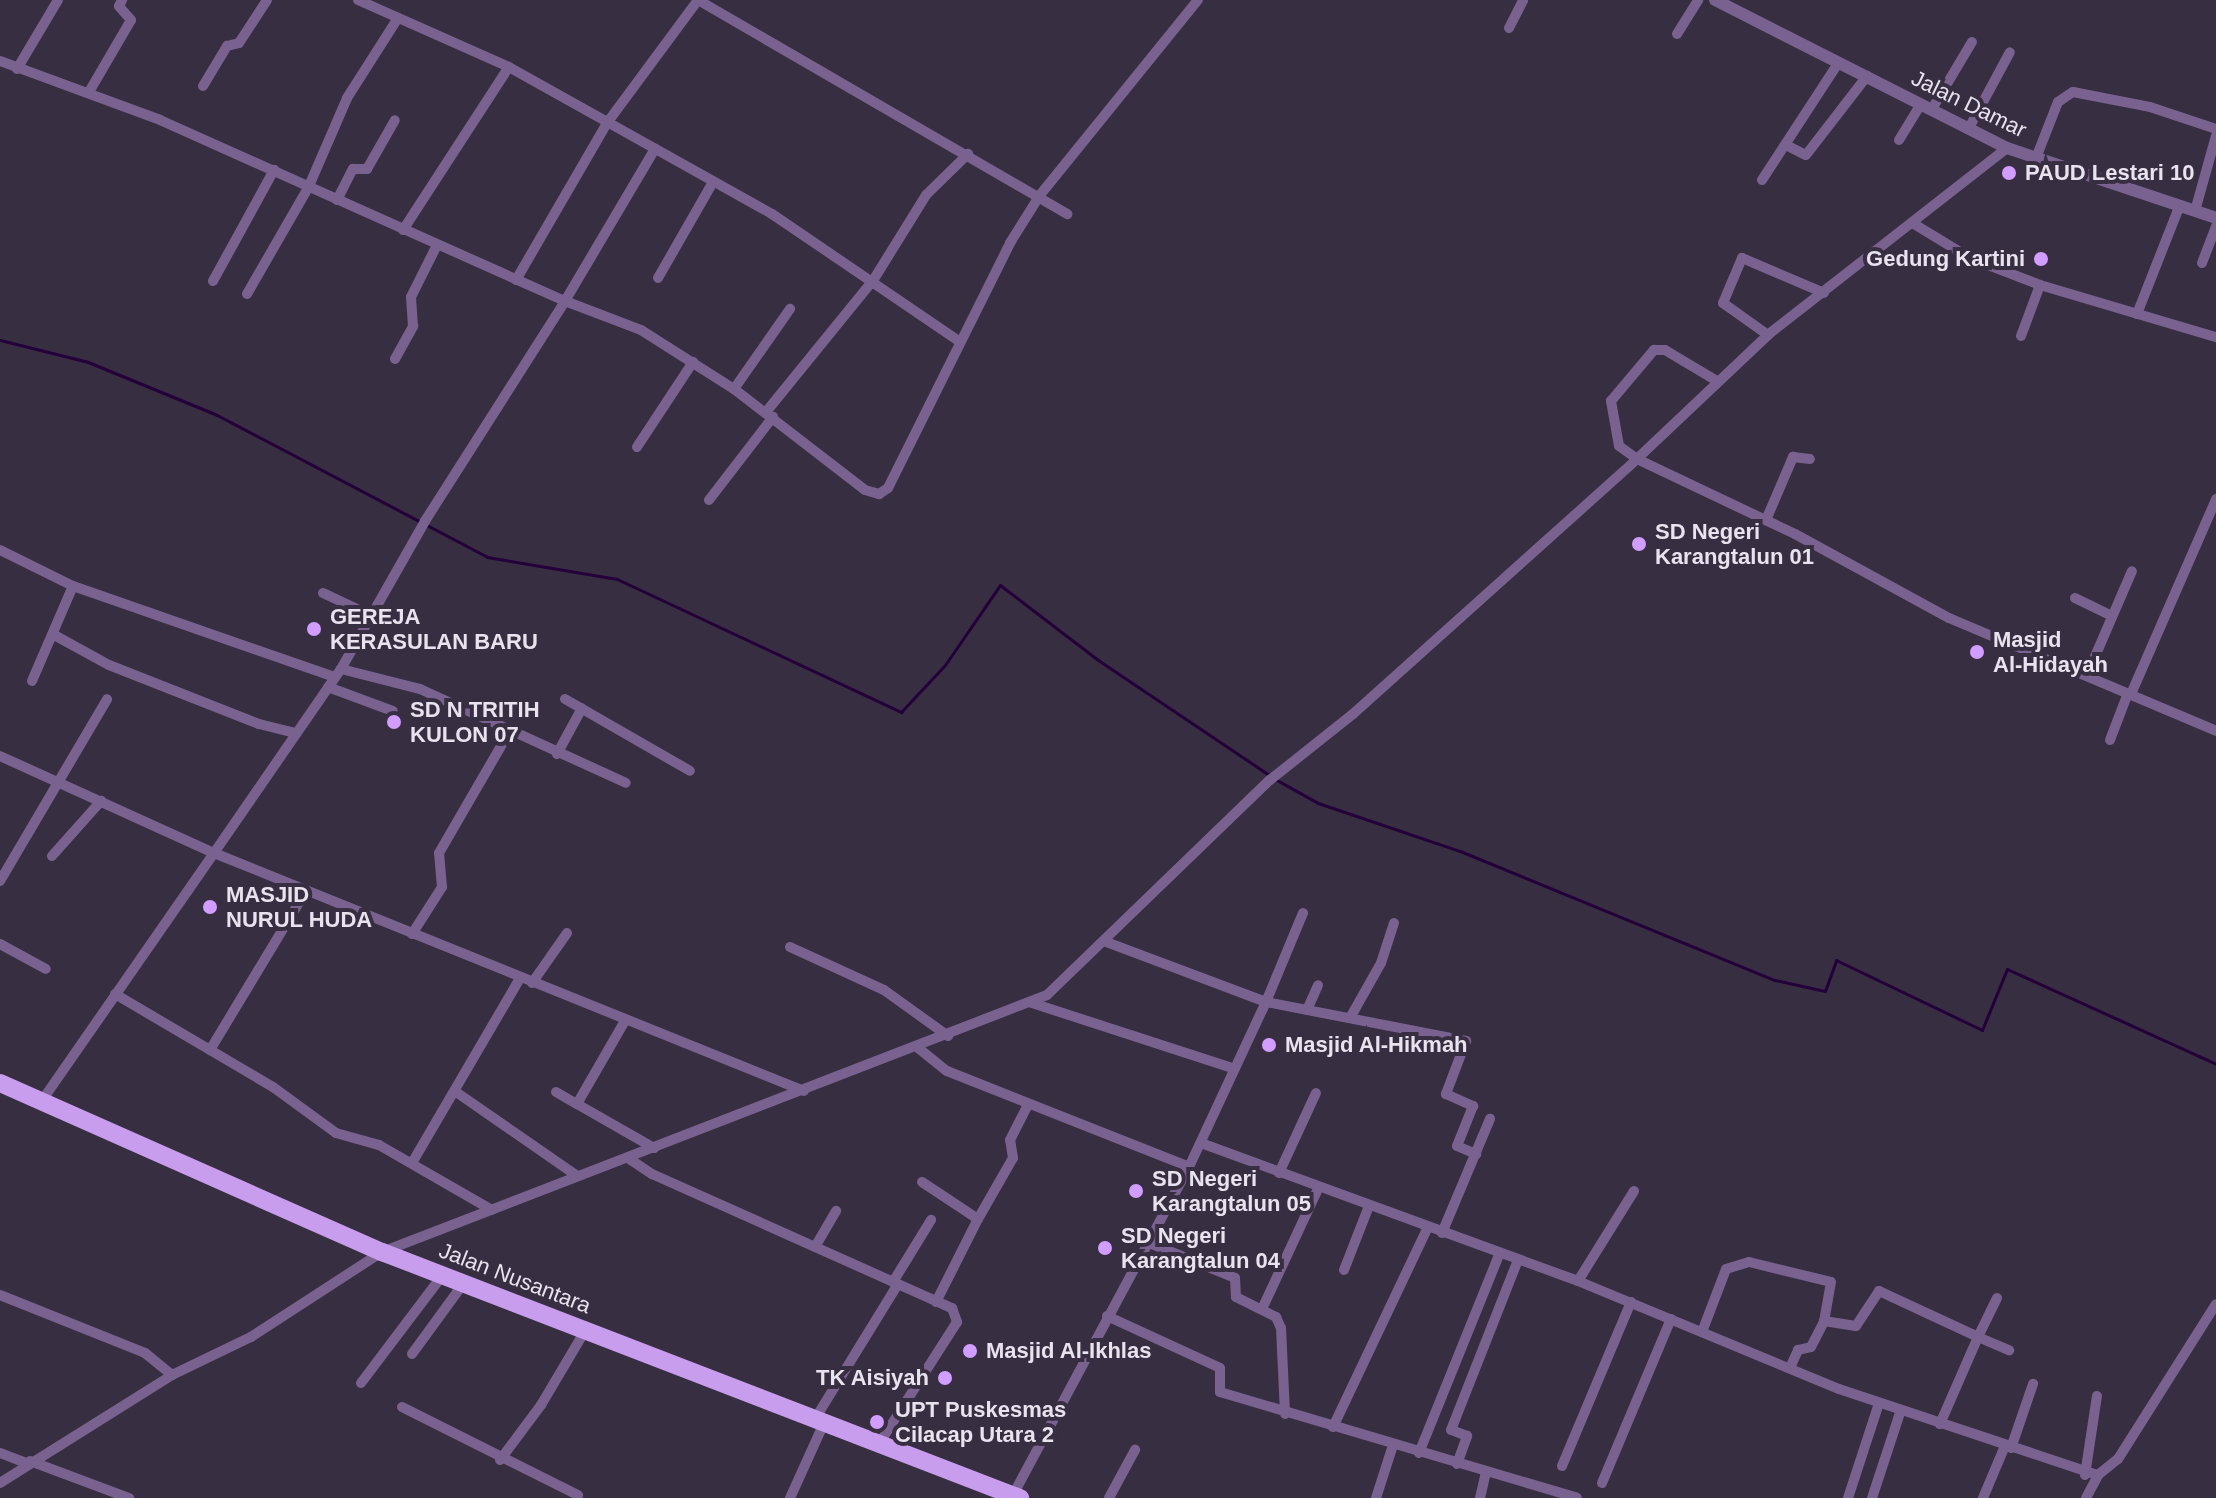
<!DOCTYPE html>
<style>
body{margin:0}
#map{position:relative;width:2216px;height:1498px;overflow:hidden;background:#382e41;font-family:Helvetica,sans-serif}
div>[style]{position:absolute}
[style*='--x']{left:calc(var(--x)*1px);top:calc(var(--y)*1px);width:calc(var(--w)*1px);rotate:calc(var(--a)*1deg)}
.stream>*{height:3px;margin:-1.5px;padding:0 1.5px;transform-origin:1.5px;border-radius:1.5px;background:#24003a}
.minor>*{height:10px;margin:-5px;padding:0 5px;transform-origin:5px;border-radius:5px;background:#7a6290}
.tertiary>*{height:12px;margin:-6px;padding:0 6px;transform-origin:6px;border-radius:6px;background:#7a6290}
.trunk>*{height:18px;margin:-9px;padding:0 9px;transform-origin:9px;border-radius:9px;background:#c89dee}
.dots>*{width:22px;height:22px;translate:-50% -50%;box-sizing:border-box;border:4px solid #382e41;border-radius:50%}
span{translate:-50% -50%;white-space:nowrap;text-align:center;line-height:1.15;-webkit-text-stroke:8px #382e41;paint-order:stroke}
.street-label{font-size:22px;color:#e9e3ef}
.poi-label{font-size:22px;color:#e9e3ef;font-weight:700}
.left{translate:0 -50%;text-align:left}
.right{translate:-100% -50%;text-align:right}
</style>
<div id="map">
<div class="stream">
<div style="--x:0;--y:340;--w:91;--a:14"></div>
<div style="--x:88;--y:362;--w:139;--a:22.3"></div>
<div style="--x:217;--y:415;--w:305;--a:27.7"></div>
<div style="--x:487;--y:557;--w:132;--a:9.6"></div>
<div style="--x:617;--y:579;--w:314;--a:25.1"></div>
<div style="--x:901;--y:712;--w:64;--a:-46.9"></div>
<div style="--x:945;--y:665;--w:97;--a:-55.5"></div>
<div style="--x:1000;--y:585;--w:123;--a:37.4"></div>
<div style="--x:1098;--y:660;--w:206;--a:33.9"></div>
<div style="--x:1275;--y:779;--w:49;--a:29.2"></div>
<div style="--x:1318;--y:803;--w:150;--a:18.7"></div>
<div style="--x:1460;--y:851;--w:340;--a:22.3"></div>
<div style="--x:1775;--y:980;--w:51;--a:12.4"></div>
<div style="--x:1825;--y:991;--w:33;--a:-70"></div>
<div style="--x:1836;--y:960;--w:162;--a:25.6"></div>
<div style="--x:1982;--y:1030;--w:66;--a:-67.7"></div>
<div style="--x:2007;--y:969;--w:230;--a:24.4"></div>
</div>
<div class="minor">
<div style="--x:358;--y:0;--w:165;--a:23.9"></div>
<div style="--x:509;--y:67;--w:301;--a:29.2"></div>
<div style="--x:772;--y:214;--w:226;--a:34.2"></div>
<div style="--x:698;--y:0;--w:427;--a:30.1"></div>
<div style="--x:1509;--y:28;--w:31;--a:-63"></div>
<div style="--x:1677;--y:34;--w:40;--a:-58"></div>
<div style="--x:0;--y:61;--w:171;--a:20.2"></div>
<div style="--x:160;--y:120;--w:444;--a:24.1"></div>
<div style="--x:565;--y:301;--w:177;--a:-59.4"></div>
<div style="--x:17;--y:69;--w:80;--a:-59.3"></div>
<div style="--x:203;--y:86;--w:47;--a:-59"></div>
<div style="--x:227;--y:46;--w:12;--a:-14"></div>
<div style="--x:239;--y:43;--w:51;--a:-56.9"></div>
<div style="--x:89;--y:92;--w:83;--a:-59.7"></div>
<div style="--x:131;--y:20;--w:18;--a:-131"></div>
<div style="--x:119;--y:6;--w:7;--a:-63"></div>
<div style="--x:1932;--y:109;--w:78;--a:-59.2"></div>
<div style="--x:1969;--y:128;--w:86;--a:-61.7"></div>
<div style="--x:1899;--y:140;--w:42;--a:-58.6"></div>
<div style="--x:1786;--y:145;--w:22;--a:27"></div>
<div style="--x:1806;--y:155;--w:100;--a:-52.3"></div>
<div style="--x:2007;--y:148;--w:303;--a:142"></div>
<div style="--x:1768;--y:335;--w:180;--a:136.6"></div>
<div style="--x:1637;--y:459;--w:175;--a:25.4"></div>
<div style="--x:1795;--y:534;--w:175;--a:28.6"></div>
<div style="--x:1949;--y:618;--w:290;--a:22.9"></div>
<div style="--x:2036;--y:158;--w:60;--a:-68.6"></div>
<div style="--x:2058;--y:102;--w:18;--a:-34"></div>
<div style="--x:2073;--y:92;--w:78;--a:11"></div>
<div style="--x:2150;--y:107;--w:70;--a:18.4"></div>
<div style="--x:1762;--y:180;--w:141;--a:-56.9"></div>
<div style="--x:337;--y:200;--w:35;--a:-63"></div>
<div style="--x:353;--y:169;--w:14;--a:0"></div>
<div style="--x:367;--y:169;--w:56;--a:-60.3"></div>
<div style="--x:2195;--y:211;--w:78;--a:-74.4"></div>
<div style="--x:1914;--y:224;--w:66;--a:31.3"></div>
<div style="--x:1970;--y:258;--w:75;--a:21.1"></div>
<div style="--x:2040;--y:285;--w:184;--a:16.5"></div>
<div style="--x:403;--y:230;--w:194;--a:-57"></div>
<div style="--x:2202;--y:263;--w:39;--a:-69"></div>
<div style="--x:658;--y:278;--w:111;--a:-60.2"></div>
<div style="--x:516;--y:280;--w:181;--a:-59.9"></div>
<div style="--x:607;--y:123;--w:153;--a:-53.5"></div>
<div style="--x:213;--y:281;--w:127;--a:-61.2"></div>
<div style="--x:247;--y:294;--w:125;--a:-60.1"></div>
<div style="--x:309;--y:186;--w:96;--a:-66.6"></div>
<div style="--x:347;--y:98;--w:95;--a:-57.5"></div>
<div style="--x:2137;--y:314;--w:117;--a:-68.5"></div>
<div style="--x:1768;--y:335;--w:55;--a:-144.6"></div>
<div style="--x:1723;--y:303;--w:49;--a:-67.1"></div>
<div style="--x:1742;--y:258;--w:89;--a:23.1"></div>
<div style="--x:2021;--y:336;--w:54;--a:-69.6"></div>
<div style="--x:395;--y:359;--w:38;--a:-61"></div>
<div style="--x:413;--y:326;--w:29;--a:-94"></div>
<div style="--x:411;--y:297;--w:58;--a:-63.4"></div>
<div style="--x:734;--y:389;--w:98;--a:-55"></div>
<div style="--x:766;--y:412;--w:171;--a:-50.9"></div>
<div style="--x:874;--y:279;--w:99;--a:-58.2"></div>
<div style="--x:926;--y:195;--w:59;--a:-44.3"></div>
<div style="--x:637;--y:447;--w:102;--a:-56.6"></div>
<div style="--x:709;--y:500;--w:105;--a:-52.4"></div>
<div style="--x:1766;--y:520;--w:69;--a:-66.8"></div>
<div style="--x:1793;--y:457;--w:17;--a:7"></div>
<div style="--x:0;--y:550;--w:81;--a:26.3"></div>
<div style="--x:73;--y:586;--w:277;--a:19.2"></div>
<div style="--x:323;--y:593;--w:54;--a:25.1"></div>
<div style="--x:2075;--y:598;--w:41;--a:25.9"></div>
<div style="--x:56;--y:636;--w:60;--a:28.7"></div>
<div style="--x:109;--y:665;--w:161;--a:21.5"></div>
<div style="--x:259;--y:724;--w:38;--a:14"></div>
<div style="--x:341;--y:669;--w:81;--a:14.2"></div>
<div style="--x:420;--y:689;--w:226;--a:24.5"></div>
<div style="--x:2087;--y:675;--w:113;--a:-66.6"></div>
<div style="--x:32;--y:681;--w:103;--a:-66.7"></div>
<div style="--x:328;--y:687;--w:69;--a:20.3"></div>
<div style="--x:2131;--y:694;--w:213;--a:-66.4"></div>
<div style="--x:565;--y:699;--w:144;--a:29.9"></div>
<div style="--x:2110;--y:740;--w:50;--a:-69"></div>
<div style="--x:557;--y:754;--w:52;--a:-61.5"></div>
<div style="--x:0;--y:756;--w:235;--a:24.4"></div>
<div style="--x:214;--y:853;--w:224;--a:-55.4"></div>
<div style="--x:341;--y:669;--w:170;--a:-60.4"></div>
<div style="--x:425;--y:521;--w:261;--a:-57.5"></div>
<div style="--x:565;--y:301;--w:81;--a:20.9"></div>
<div style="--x:641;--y:330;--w:110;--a:32.4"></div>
<div style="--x:734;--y:389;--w:165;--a:37.6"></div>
<div style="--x:865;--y:490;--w:15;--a:16"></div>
<div style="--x:879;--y:494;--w:11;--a:-34"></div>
<div style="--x:888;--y:488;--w:274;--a:-63.5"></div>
<div style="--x:1010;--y:243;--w:57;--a:-58"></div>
<div style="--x:1040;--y:195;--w:251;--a:-51"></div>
<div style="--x:52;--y:856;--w:74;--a:-48.3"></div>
<div style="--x:0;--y:881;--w:211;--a:-59.5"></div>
<div style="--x:1303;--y:913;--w:96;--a:112.6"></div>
<div style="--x:1266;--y:1002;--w:204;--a:11"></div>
<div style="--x:1466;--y:1041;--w:57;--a:110.7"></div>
<div style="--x:1446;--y:1094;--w:30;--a:24"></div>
<div style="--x:1473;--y:1106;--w:43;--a:111.8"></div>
<div style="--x:1457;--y:1146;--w:21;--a:23"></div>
<div style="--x:412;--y:934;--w:56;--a:-57.4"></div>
<div style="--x:442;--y:887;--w:34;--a:-95"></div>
<div style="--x:439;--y:853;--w:143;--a:-59.9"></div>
<div style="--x:0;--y:944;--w:52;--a:28.5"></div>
<div style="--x:790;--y:947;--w:103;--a:24.6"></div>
<div style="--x:884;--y:990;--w:79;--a:35.7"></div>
<div style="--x:532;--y:983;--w:61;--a:-55"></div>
<div style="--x:115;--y:994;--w:183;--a:30.5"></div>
<div style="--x:273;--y:1087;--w:78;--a:36.1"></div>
<div style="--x:336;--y:1133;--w:45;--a:15.6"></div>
<div style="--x:379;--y:1145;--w:130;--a:29.9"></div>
<div style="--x:1032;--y:1003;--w:213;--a:18"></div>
<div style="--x:1307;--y:1010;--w:27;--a:-66"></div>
<div style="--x:1350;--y:1018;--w:63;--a:-60.6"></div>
<div style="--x:1381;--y:963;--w:42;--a:-72"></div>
<div style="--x:917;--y:1047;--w:38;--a:39"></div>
<div style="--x:947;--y:1071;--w:260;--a:21.6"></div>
<div style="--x:210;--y:1050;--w:186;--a:-58.9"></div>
<div style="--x:456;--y:1092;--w:146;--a:34.7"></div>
<div style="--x:556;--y:1092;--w:24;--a:30"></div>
<div style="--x:577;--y:1104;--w:96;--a:-60"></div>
<div style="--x:41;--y:1102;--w:303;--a:-55.2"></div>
<div style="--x:214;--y:853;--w:636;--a:21.97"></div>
<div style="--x:577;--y:1104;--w:89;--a:29.7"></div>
<div style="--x:1201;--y:1143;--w:401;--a:20.1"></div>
<div style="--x:1578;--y:1281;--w:282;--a:22.5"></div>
<div style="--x:1839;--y:1389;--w:273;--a:18.4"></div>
<div style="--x:628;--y:1158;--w:29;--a:34"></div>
<div style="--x:652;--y:1174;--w:329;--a:24.1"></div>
<div style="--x:952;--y:1308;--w:15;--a:70"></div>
<div style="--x:957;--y:1322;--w:145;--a:122.6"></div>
<div style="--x:412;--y:1163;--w:214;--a:-59.7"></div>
<div style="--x:1279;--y:1173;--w:88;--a:-65.2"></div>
<div style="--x:922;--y:1182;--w:67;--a:33.5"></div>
<div style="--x:978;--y:1219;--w:70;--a:-60.2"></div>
<div style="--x:1013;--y:1158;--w:18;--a:-99"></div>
<div style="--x:1010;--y:1140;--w:39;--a:-63"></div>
<div style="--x:1442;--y:1233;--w:124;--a:-67.2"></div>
<div style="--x:1147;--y:1242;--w:95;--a:22.2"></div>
<div style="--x:1235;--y:1278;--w:19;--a:87"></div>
<div style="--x:1236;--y:1297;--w:45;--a:26.6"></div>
<div style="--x:1276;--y:1317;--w:12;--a:66"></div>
<div style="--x:1281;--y:1328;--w:86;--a:87.3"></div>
<div style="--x:815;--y:1247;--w:42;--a:-59.7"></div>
<div style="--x:1344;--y:1270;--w:69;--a:-68.7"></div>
<div style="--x:1578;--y:1281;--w:106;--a:-58.1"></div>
<div style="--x:893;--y:1282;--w:73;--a:-58.5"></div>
<div style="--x:0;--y:1295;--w:156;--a:21.8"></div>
<div style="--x:145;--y:1353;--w:35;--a:39"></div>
<div style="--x:1997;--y:1298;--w:43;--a:116"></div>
<div style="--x:1978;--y:1337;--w:34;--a:23"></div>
<div style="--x:936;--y:1302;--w:93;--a:-63.2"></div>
<div style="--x:1262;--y:1309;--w:135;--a:-65"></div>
<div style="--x:1107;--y:1316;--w:124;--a:24.7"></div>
<div style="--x:1220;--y:1368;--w:24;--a:90"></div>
<div style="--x:1220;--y:1392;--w:372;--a:16.5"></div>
<div style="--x:1702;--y:1332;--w:67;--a:-69.1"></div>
<div style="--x:1726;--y:1269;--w:24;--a:-17"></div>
<div style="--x:1749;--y:1262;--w:84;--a:13.7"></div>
<div style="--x:1831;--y:1282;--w:40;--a:100"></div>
<div style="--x:412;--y:1354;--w:87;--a:-53.9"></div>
<div style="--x:1790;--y:1368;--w:20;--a:-66"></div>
<div style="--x:1798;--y:1350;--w:13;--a:-13"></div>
<div style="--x:1811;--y:1347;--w:29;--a:-63"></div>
<div style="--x:1824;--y:1321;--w:32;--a:9"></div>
<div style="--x:1856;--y:1326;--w:42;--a:-56.7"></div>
<div style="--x:1879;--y:1291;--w:109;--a:24.9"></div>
<div style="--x:1978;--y:1337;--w:95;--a:113.6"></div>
<div style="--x:361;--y:1383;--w:134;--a:-52.9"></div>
<div style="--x:402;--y:1407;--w:197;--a:26.6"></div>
<div style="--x:815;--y:1419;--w:158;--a:-58.4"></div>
<div style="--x:1333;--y:1427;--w:221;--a:-64.6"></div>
<div style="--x:2011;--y:1448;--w:68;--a:-71"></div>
<div style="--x:0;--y:1453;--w:28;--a:21"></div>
<div style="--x:1419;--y:1453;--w:216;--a:-68"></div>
<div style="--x:500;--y:1460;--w:69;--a:-53.3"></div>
<div style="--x:541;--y:1405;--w:86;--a:-59.3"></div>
<div style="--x:30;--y:1461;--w:106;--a:20.5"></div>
<div style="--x:1457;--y:1464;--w:30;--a:-70"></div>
<div style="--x:1467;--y:1436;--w:17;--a:-159"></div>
<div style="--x:1451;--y:1430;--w:183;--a:-68.5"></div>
<div style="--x:1562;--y:1466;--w:178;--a:-67.2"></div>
<div style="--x:2085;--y:1475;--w:80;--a:-81.4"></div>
<div style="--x:0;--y:1483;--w:203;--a:-32.1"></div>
<div style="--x:172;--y:1375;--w:88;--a:-25.7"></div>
<div style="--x:251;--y:1337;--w:156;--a:-33"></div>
<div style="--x:382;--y:1252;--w:713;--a:-21.13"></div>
<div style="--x:1047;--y:995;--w:310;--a:-44"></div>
<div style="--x:1270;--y:780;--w:106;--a:-38.5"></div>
<div style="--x:1353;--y:714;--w:382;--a:-41.9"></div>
<div style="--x:1637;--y:459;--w:22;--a:-144"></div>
<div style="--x:1619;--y:446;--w:46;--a:-100.1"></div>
<div style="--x:1611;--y:401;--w:67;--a:-49.9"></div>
<div style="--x:1654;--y:350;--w:11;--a:0"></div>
<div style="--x:1665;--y:350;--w:61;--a:30.8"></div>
<div style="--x:1602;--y:1483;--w:178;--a:-67.2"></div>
<div style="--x:1013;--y:1495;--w:372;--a:-61.8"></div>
<div style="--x:1189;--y:1167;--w:182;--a:-65"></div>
<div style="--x:1266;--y:1002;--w:171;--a:-159.4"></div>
<div style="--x:790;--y:1498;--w:82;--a:-65.6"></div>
<div style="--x:1109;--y:1498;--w:55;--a:-61.6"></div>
<div style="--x:1376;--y:1498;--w:56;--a:-72.2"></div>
<div style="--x:1480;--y:1498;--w:26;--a:-77"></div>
<div style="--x:1848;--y:1498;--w:100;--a:-71.9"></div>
<div style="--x:1872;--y:1498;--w:93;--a:-71.8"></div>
<div style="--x:1983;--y:1498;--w:56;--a:-67.1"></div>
<div style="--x:2086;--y:1498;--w:26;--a:-62"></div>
<div style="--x:2098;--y:1475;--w:26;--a:-39"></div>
<div style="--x:2118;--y:1459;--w:183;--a:-57.7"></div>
</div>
<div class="tertiary">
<div style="--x:1715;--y:0;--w:327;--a:26.9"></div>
<div style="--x:2007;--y:148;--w:220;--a:18.5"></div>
</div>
<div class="trunk">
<div style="--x:0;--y:1083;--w:418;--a:23.9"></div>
<div style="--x:382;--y:1252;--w:684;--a:21.09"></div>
</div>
<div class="dots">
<div style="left:2009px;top:173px;background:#d19dfe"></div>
<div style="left:2041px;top:259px;background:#d19dfe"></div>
<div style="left:1639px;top:544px;background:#d19dfe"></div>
<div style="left:314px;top:629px;background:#d19dfe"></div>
<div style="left:1977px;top:652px;background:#d19dfe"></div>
<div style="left:394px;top:722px;background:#d19dfe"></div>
<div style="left:210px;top:907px;background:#d19dfe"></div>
<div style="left:1269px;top:1045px;background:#d19dfe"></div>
<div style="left:1136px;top:1191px;background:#d19dfe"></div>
<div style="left:1105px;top:1248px;background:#d19dfe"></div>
<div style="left:970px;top:1351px;background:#d19dfe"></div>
<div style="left:945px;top:1378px;background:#d19dfe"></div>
<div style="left:877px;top:1422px;background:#d19dfe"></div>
</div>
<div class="street-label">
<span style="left:1969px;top:104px;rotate:26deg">Jalan Damar</span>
<span style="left:515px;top:1278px;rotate:21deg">Jalan Nusantara</span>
</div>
<div class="poi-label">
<span class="left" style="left:2025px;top:173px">PAUD Lestari 10</span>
<span class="right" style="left:2025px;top:259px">Gedung Kartini</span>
<span class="left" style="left:1655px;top:544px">SD Negeri<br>Karangtalun 01</span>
<span class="left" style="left:330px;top:629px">GEREJA<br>KERASULAN BARU</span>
<span class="left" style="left:1993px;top:652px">Masjid<br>Al-Hidayah</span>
<span class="left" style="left:410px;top:722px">SD N TRITIH<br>KULON 07</span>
<span class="left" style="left:226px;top:907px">MASJID<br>NURUL HUDA</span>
<span class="left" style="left:1285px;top:1045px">Masjid Al-Hikmah</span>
<span class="left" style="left:1152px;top:1191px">SD Negeri<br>Karangtalun 05</span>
<span class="left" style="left:1121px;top:1248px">SD Negeri<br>Karangtalun 04</span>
<span class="left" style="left:986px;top:1351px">Masjid Al-Ikhlas</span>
<span class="right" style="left:929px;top:1378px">TK Aisiyah</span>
<span class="left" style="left:895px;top:1422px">UPT Puskesmas<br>Cilacap Utara 2</span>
</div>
</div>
